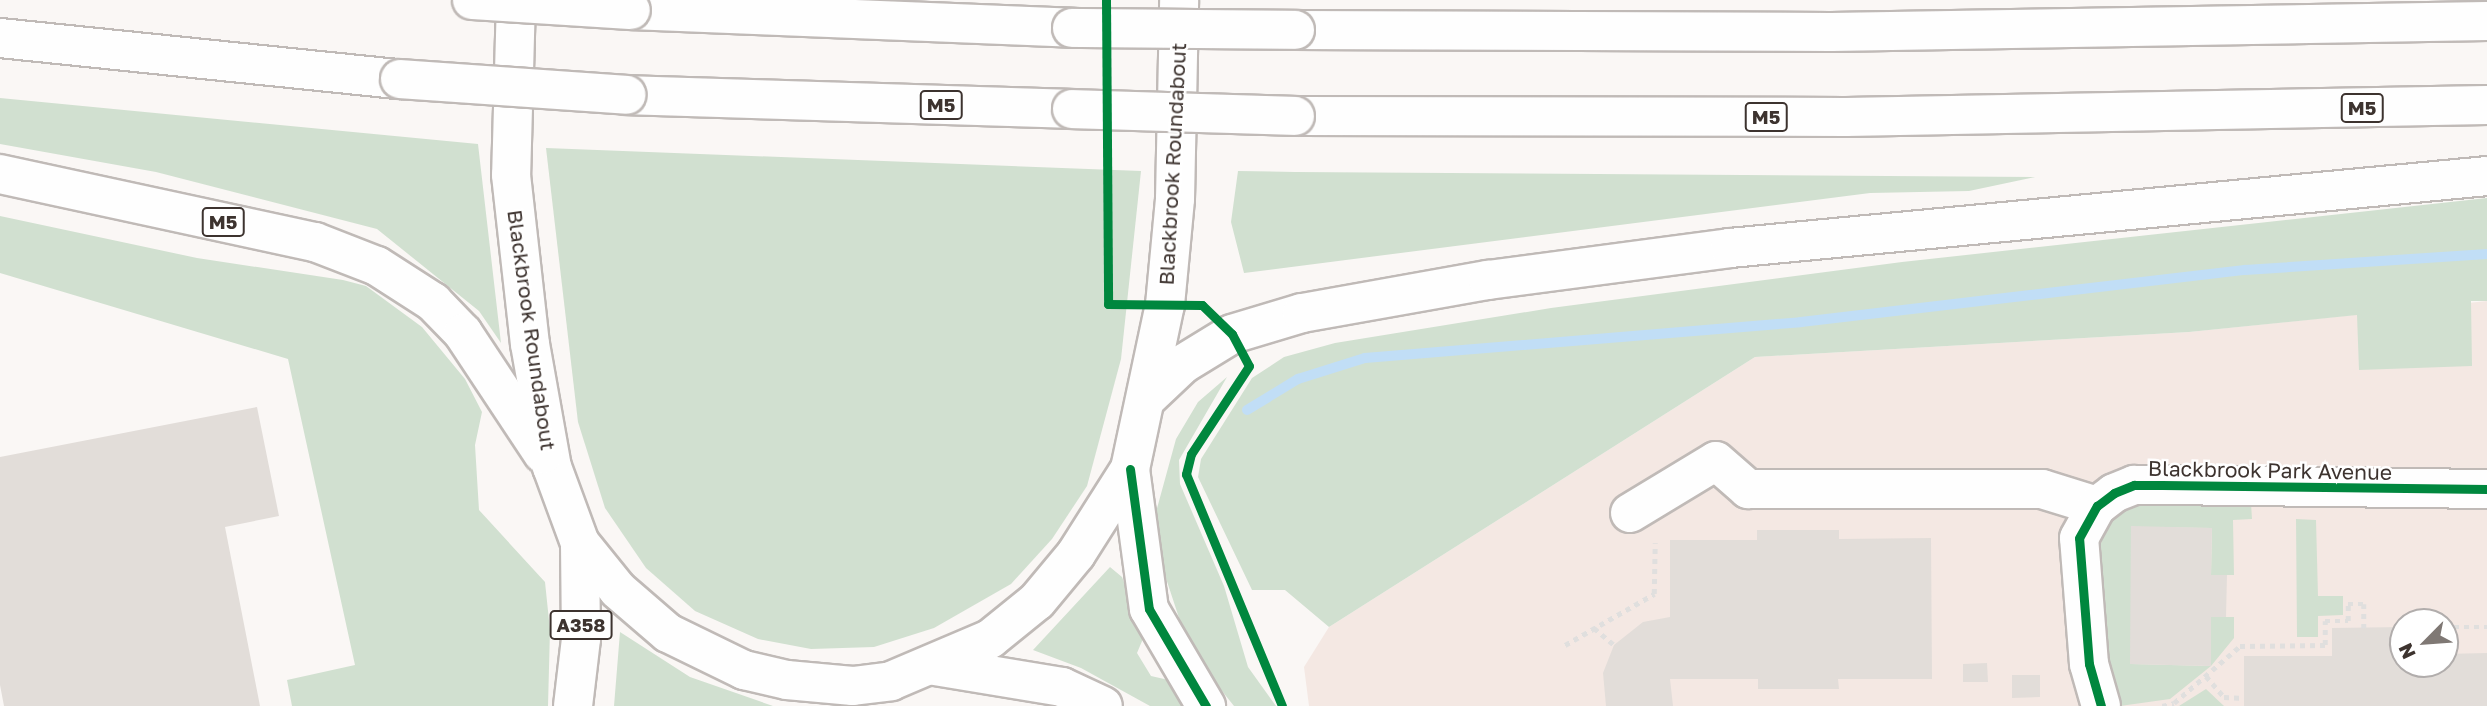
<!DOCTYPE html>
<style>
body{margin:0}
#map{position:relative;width:2487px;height:706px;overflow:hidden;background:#faf7f5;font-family:"Golos Text",sans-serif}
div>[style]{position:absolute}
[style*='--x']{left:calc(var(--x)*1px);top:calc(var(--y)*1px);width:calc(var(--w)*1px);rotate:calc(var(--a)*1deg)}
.built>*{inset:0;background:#f4e8e3}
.green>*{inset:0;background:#d1e0d0}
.stream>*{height:10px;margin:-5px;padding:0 5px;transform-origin:5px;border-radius:5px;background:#c1def6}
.building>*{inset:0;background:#e2ddd9}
.path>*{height:4.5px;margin-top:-2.25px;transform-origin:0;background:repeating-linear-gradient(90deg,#e0dfde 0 5px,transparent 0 10px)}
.roads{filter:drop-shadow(2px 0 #c0bab7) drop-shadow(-2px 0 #c0bab7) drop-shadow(0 2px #c0bab7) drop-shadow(0 -2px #c0bab7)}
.minor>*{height:38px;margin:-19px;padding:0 19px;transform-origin:19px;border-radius:19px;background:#fefefe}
.major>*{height:38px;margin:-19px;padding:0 19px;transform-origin:19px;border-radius:19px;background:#fefefe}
.highway>*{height:38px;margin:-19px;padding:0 19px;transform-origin:19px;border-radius:19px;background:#fefefe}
.bridges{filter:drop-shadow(2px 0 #c0bab7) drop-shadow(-2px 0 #c0bab7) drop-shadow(0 2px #c0bab7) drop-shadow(0 -2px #c0bab7)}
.highway-bridge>*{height:38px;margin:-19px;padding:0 19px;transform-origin:19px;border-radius:19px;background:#fefefe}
.cycleway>*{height:9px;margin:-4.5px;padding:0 4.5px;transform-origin:4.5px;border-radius:4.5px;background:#00873e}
span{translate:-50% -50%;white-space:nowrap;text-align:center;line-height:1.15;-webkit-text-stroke:5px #fff;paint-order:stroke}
.shield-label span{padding:2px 5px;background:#fff;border:2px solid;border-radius:5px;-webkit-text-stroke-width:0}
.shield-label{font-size:19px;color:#3d332f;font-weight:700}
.street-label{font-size:21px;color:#3d332f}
.north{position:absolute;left:2389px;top:608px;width:70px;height:70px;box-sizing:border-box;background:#fff;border:2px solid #b1adac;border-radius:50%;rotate:245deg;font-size:19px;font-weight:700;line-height:28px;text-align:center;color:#3d332f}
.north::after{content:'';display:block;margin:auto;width:24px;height:32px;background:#7f7874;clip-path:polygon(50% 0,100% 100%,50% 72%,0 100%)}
</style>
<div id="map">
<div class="built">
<div style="clip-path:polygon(evenodd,2487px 301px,2487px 706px,1309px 706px,1304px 667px,1329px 627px,1755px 357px,2189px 332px,2487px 301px,2403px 622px,2445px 622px,2445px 664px,2403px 664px,2403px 622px)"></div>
</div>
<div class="green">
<div style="clip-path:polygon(0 98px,478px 144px,501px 343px,479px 311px,377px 229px,156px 172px,0 144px)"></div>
<div style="clip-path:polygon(546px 148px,1141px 171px,1121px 359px,1087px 486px,1052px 539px,1011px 584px,934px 628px,874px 647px,811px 649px,758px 639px,695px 611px,646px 568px,605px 508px,578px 422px)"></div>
<div style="clip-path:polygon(1238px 171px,1295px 172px,2035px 177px,1969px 191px,1870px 193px,1244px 273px,1231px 222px)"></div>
<div style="clip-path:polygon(2487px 198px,2487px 301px,2471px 301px,2472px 366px,2359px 370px,2357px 315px,2189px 332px,1755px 357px,1329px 627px,1285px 590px,1252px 590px,1198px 477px,1201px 459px,1252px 378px,1284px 357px,1335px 343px,1551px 308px,1902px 262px)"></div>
<div style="clip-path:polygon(0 216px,197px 258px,343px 280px,366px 286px,422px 327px,465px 379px,482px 412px,475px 445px,479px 510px,545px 582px,550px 630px,548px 706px,292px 706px,287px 680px,355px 665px,288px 359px,0 273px)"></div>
<div style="clip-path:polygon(1227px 377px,1179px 460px,1180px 484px,1224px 586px,1248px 667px,1276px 706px,1234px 706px,1206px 671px,1183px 630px,1155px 545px,1156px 512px,1176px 439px,1198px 402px)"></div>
<div style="clip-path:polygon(2251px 503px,2252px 519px,2233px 520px,2234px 575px,2211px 575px,2212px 528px,2131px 527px,2131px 664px,2210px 666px,2211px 617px,2234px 617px,2234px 638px,2211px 666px,2170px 699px,2120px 706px,2108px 661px,2099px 551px,2106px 524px,2131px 505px)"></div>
<div style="clip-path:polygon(2296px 519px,2316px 520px,2318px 596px,2343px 596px,2343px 615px,2318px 616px,2318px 637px,2297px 637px)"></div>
<div style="clip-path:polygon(1110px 567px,1122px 577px,1145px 634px,1137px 653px,1151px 676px,1173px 681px,1191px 706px,1150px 706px,1081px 668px,1033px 650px)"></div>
<div style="clip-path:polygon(620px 632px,690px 677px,773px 706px,614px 706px)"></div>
<div style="clip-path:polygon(2206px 689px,2224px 706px,2179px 706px)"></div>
</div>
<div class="stream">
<div style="--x:1247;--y:410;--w:60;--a:-31.3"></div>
<div style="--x:1298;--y:379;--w:70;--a:-17.4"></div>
<div style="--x:1365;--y:358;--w:437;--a:-4.7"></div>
<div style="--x:1801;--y:322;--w:447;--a:-6.7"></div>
<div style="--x:2245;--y:270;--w:243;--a:-3.8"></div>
</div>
<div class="building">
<div style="clip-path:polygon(257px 407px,279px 516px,225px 527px,260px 706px,4px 706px,0 685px,0 457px)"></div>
<div style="clip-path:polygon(2131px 526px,2212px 528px,2211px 575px,2227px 575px,2226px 617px,2211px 617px,2211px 666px,2130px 664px)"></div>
<div style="clip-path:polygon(1757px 530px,1839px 530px,1839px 539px,1931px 538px,1932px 679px,1838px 679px,1839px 689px,1758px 689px,1758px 679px,1670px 679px,1673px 706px,1606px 706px,1603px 673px,1614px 645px,1643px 622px,1670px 617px,1670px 540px,1757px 540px)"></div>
<div style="clip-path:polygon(2403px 627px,2403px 664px,2445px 664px,2445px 654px,2487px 653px,2487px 706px,2244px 706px,2244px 656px,2332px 656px,2332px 628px)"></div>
<div style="clip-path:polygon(1987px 663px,1988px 682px,1963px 682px,1963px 664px)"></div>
<div style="clip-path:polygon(2012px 675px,2040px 675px,2040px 697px,2012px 698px)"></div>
</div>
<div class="path">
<div style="--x:2454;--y:627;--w:33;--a:0"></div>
<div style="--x:1594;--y:628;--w:26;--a:40"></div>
<div style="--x:1565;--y:645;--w:103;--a:-29.8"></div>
<div style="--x:1654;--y:594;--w:51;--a:-88.9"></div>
<div style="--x:2206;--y:676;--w:28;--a:49"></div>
<div style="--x:2224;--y:697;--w:20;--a:3"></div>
<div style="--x:2162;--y:706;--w:12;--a:-14"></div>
<div style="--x:2174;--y:703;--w:87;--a:-40.8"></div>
<div style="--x:2240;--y:646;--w:85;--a:-0.7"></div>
<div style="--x:2325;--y:645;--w:24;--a:-90"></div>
<div style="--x:2325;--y:621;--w:23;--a:0"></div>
<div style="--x:2348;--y:621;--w:17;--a:-90"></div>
<div style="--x:2348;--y:604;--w:16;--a:0"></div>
<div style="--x:2364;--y:604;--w:24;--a:90"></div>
</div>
<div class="roads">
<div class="minor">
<div style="--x:1130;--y:469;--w:141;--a:82.3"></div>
<div style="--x:1149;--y:609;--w:113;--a:59.6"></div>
<div style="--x:1630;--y:513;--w:100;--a:-31.2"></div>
<div style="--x:1716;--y:461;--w:43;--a:41.2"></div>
<div style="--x:1748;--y:489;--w:294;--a:0"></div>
<div style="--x:2042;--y:489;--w:58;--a:17.2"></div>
<div style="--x:935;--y:666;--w:129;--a:9.4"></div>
<div style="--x:1062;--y:687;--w:45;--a:24.9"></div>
<div style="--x:2101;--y:706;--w:44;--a:-105.9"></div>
<div style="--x:2089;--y:664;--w:126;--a:-94.5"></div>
<div style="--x:2079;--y:538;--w:37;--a:-61"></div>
<div style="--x:2097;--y:506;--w:21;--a:-37"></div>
<div style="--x:2114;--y:493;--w:22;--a:-22"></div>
<div style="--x:2134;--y:485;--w:28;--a:0"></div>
<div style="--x:2162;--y:485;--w:325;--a:0.7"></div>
</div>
<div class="major">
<div style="--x:573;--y:706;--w:67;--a:-83.2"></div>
<div style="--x:581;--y:639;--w:96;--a:-90.6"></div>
</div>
<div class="highway">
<div style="--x:516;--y:0;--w:175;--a:91.6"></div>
<div style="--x:511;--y:175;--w:170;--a:83.6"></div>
<div style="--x:530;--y:344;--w:125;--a:79.9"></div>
<div style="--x:552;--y:467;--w:81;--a:69.8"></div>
<div style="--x:580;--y:543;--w:60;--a:51"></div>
<div style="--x:618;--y:590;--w:66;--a:40.7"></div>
<div style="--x:668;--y:633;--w:85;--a:26"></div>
<div style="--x:744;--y:670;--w:44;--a:13.1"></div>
<div style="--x:787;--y:680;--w:66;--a:5.2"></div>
<div style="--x:853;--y:686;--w:38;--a:-7"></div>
<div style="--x:891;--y:681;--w:108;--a:-23"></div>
<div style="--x:990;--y:639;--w:60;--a:-39"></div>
<div style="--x:1037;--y:601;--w:61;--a:-50.3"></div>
<div style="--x:1076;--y:554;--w:101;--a:-57.6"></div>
<div style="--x:1130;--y:469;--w:168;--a:-78"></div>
<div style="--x:1165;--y:305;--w:106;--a:-84.6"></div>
<div style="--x:1175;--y:199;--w:199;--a:-88.8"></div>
<div style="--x:631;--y:10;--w:441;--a:2.3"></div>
<div style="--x:1295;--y:30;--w:536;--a:0.21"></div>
<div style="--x:1831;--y:32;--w:656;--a:-0.96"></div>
<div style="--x:0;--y:38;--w:402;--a:5.9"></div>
<div style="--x:626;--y:95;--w:446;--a:1.8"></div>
<div style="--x:1295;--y:116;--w:551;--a:0.1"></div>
<div style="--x:1846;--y:117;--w:641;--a:-1.07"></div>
<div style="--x:0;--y:174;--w:322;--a:12.2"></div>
<div style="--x:315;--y:242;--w:66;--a:21.2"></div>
<div style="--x:377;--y:266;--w:67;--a:32.7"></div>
<div style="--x:433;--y:302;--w:43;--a:45.9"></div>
<div style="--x:463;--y:333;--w:145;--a:56.5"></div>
<div style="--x:1146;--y:399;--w:51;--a:-43.4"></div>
<div style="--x:1183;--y:364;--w:57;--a:-31.5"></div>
<div style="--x:1232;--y:334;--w:73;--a:-16.7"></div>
<div style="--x:1302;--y:313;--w:189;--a:-10.1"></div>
<div style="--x:1488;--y:280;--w:244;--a:-7.5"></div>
<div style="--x:1730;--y:248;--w:760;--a:-5.43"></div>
</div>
</div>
<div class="bridges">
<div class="highway-bridge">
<div style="--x:472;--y:0;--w:159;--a:3.6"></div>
<div style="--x:1072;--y:28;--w:223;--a:0.5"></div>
<div style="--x:400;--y:79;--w:227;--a:4"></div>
<div style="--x:1072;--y:109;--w:223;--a:1.8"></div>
</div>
</div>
<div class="cycleway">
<div style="--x:1106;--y:0;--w:304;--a:89.6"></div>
<div style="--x:1108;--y:304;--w:94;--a:0.6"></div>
<div style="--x:1202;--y:305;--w:42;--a:44"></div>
<div style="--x:1232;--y:334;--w:36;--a:62"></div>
<div style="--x:1249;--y:366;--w:105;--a:123.4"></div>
<div style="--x:1191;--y:454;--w:21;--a:104"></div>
<div style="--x:1186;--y:474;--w:251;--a:67.5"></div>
<div style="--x:1130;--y:469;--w:141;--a:82.3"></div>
<div style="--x:1149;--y:609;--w:113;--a:59.6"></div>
<div style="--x:2101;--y:706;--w:44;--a:-105.9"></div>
<div style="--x:2089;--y:664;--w:126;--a:-94.5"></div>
<div style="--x:2079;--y:538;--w:37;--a:-61"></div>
<div style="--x:2097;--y:506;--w:21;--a:-37"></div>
<div style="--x:2114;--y:493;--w:22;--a:-22"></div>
<div style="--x:2134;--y:485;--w:28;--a:0"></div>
<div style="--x:2162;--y:485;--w:325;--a:0.7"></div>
</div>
<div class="shield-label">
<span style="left:941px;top:105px">M5</span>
<span style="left:2362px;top:108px">M5</span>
<span style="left:1766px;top:117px">M5</span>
<span style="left:223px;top:222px">M5</span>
<span style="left:581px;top:625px">A358</span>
</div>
<div class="street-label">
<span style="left:1172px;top:164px;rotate:-87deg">Blackbrook Roundabout</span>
<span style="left:532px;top:330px;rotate:82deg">Blackbrook Roundabout</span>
<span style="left:2270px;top:470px;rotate:1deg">Blackbrook Park Avenue</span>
</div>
<div class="north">N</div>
</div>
